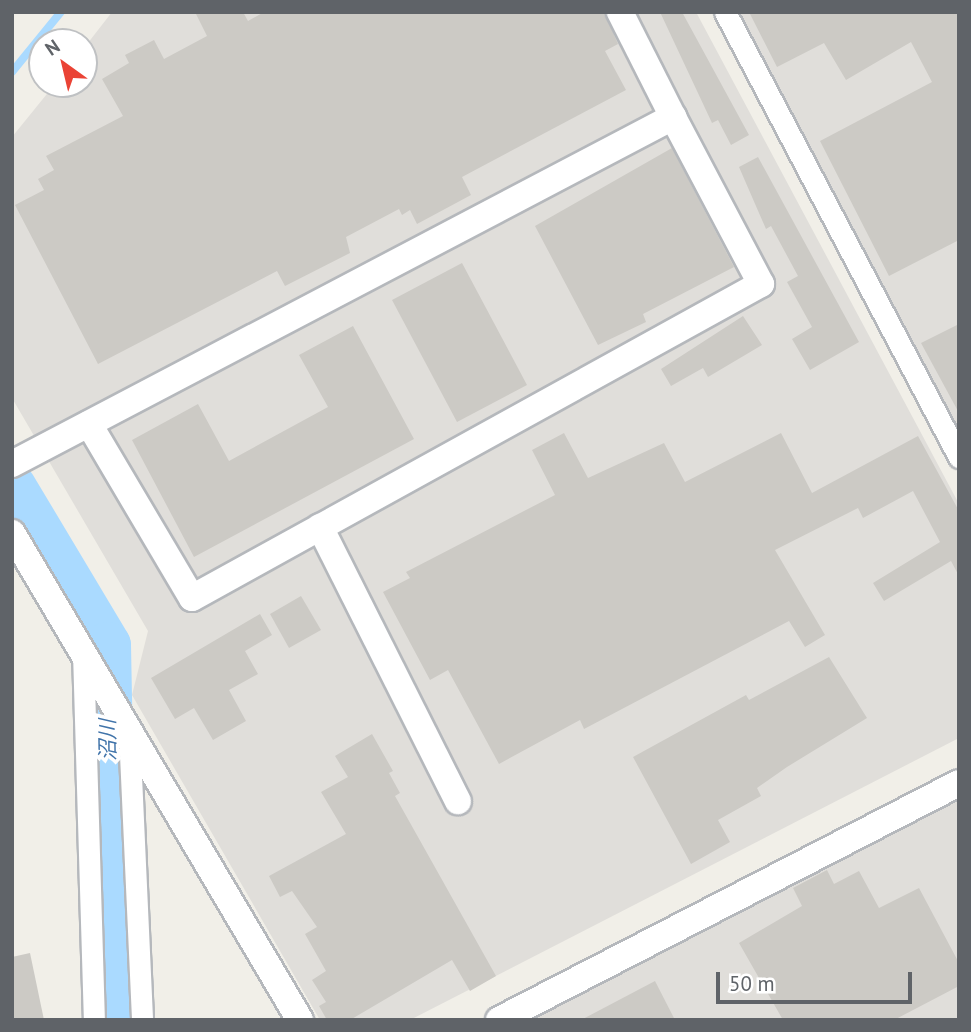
<!DOCTYPE html>
<meta charset="utf-8">
<style>
body{margin:0}
#map{position:relative;width:971px;height:1032px;overflow:hidden;background:#f1efe8;font-family:"PT Sans","Noto Sans JP",sans-serif}
div>[style]{position:absolute}
[style*='--x']{left:calc(var(--x)*1px);top:calc(var(--y)*1px);width:calc(var(--w)*1px);rotate:calc(var(--a)*1deg)}
.industrial>*{inset:0;background:#e0deda}
.stream>*{height:8px;margin:-4px;padding:0 4px;transform-origin:4px;border-radius:4px;background:#aadaff}
.river>*{height:47px;margin:-23.5px;padding:0 23.5px;transform-origin:23.5px;border-radius:23.5px;background:#aadaff}
.building>*{inset:0;background:#cccac5}
.roads{filter:drop-shadow(2px 0 #b5b8bc) drop-shadow(-2px 0 #b5b8bc) drop-shadow(0 2px #b5b8bc) drop-shadow(0 -2px #b5b8bc)}
.minor>*{height:21px;margin:-10.5px;padding:0 10.5px;transform-origin:10.5px;border-radius:10.5px;background:#fff}
.tertiary>*{height:26px;margin:-13px;padding:0 13px;transform-origin:13px;border-radius:13px;background:#fff}
span{translate:-50% -50%;white-space:nowrap;text-align:center;line-height:1.15;-webkit-text-stroke:7px #fff;paint-order:stroke}
.water-label{font-size:21px;color:#4174aa;font-style:italic}
.frame{position:absolute;inset:0;border:14px solid #5f6368;pointer-events:none}
.north{position:absolute;left:28px;top:28px;width:70px;height:70px;box-sizing:border-box;background:#fff;border:2px solid #bfc1c3;border-radius:50%;rotate:326deg;font-size:19px;font-weight:700;line-height:28px;text-align:center;color:#5f6368}
.north::after{content:'';display:block;margin:auto;width:24px;height:32px;background:#ea4335;clip-path:polygon(50% 0,100% 100%,50% 72%,0 100%)}
.scale{position:absolute;left:716px;top:972px;width:196px;height:32px;box-sizing:border-box;border:4px solid #5f6368;border-top:0;padding-left:9px;font-size:21px;line-height:24px;white-space:nowrap;color:#5f6368;-webkit-text-stroke:5px #fff;paint-order:stroke}
</style>
<div id="map">
<div class="industrial">
<div style="clip-path:polygon(112px 12px,696px 12px,959px 504px,959px 738px,410px 1020px,320px 1020px,132px 695px,148px 631px,12px 398px,12px 137px,55px 84px,84px 84px,84px 48px)"></div>
<div style="clip-path:polygon(737px 12px,959px 12px,959px 442px)"></div>
<div style="clip-path:polygon(959px 793px,959px 1020px,526px 1020px)"></div>
</div>
<div class="stream">
<div style="--x:12;--y:72;--w:77;--a:-50.8"></div>
</div>
<div class="river">
<div style="--x:12;--y:486;--w:185;--a:59.1"></div>
<div style="--x:107;--y:645;--w:375;--a:88.9"></div>
</div>
<div class="building">
<div style="clip-path:polygon(195px 12px,243px 12px,248px 21px,264px 12px,604px 12px,618px 44px,605px 51px,626px 90px,462px 177px,471px 195px,417px 224px,410px 210px,402px 215px,399px 209px,346px 237px,350px 253px,285px 286px,277px 271px,98px 364px,15px 205px,44px 190px,38px 179px,54px 170px,46px 156px,123px 116px,102px 79px,129px 63px,125px 55px,154px 40px,164px 59px,207px 36px)"></div>
<div style="clip-path:polygon(660px 12px,682px 12px,749px 135px,731px 145px,718px 120px,712px 123px)"></div>
<div style="clip-path:polygon(749px 12px,959px 12px,959px 240px,889px 276px,820px 141px,932px 82px,911px 42px,846px 80px,824px 43px,777px 67px)"></div>
<div style="clip-path:polygon(672px 148px,734px 267px,643px 314px,646px 322px,598px 345px,535px 226px)"></div>
<div style="clip-path:polygon(758px 157px,859px 342px,810px 370px,792px 339px,812px 327px,787px 282px,798px 276px,771px 226px,766px 229px,739px 167px)"></div>
<div style="clip-path:polygon(462px 263px,527px 385px,457px 422px,392px 300px)"></div>
<div style="clip-path:polygon(743px 316px,762px 345px,708px 377px,703px 368px,671px 386px,661px 369px)"></div>
<div style="clip-path:polygon(959px 324px,959px 413px,921px 343px)"></div>
<div style="clip-path:polygon(353px 326px,414px 439px,194px 557px,132px 440px,198px 404px,229px 461px,328px 407px,299px 355px)"></div>
<div style="clip-path:polygon(564px 433px,588px 478px,664px 443px,685px 482px,781px 433px,812px 493px,918px 436px,959px 511px,959px 576px,951px 561px,884px 601px,873px 583px,940px 542px,913px 491px,863px 518px,858px 508px,775px 550px,825px 635px,805px 647px,789px 621px,584px 729px,580px 720px,499px 764px,448px 670px,430px 680px,383px 592px,410px 578px,406px 572px,555px 495px,532px 450px)"></div>
<div style="clip-path:polygon(301px 596px,321px 630px,289px 648px,270px 614px)"></div>
<div style="clip-path:polygon(260px 614px,272px 635px,245px 651px,258px 674px,229px 690px,246px 721px,213px 740px,194px 708px,175px 719px,151px 678px)"></div>
<div style="clip-path:polygon(829px 657px,867px 718px,787px 767px,757px 788px,761px 796px,718px 820px,730px 842px,691px 864px,633px 757px,746px 695px,749px 700px)"></div>
<div style="clip-path:polygon(372px 734px,393px 771px,389px 773px,400px 793px,395px 796px,496px 976px,470px 991px,452px 960px,350px 1020px,327px 1020px,319px 1006px,326px 1002px,312px 980px,326px 971px,305px 934px,317px 927px,292px 891px,280px 897px,269px 876px,346px 834px,321px 792px,348px 777px,335px 756px)"></div>
<div style="clip-path:polygon(827px 870px,834px 884px,859px 871px,879px 908px,919px 888px,959px 963px,959px 986px,894px 1020px,783px 1020px,739px 943px,802px 906px,793px 888px)"></div>
<div style="clip-path:polygon(30px 953px,44px 1020px,12px 1020px,12px 957px)"></div>
<div style="clip-path:polygon(655px 981px,675px 1020px,581px 1020px)"></div>
</div>
<div class="roads">
<div class="minor">
<div style="--x:725;--y:12;--w:503;--a:62.26"></div>
<div style="--x:83;--y:652;--w:368;--a:88.3"></div>
<div style="--x:129;--y:732;--w:288;--a:87.4"></div>
</div>
<div class="tertiary">
<div style="--x:89;--y:424;--w:202;--a:59.4"></div>
<div style="--x:192;--y:598;--w:650;--a:-28.89"></div>
<div style="--x:761;--y:284;--w:189;--a:-117.8"></div>
<div style="--x:12;--y:464;--w:747;--a:-27.7"></div>
<div style="--x:673;--y:117;--w:118;--a:-116.8"></div>
<div style="--x:320;--y:527;--w:307;--a:63.3"></div>
<div style="--x:12;--y:533;--w:566;--a:59.4"></div>
<div style="--x:499;--y:1020;--w:517;--a:-27.26"></div>
</div>
</div>
<div class="water-label">
<span style="left:108px;top:740px;rotate:-91deg">沼川</span>
</div>
<div class="frame"></div>
<div class="north">N</div>
<div class="scale">50 m</div>
</div>
